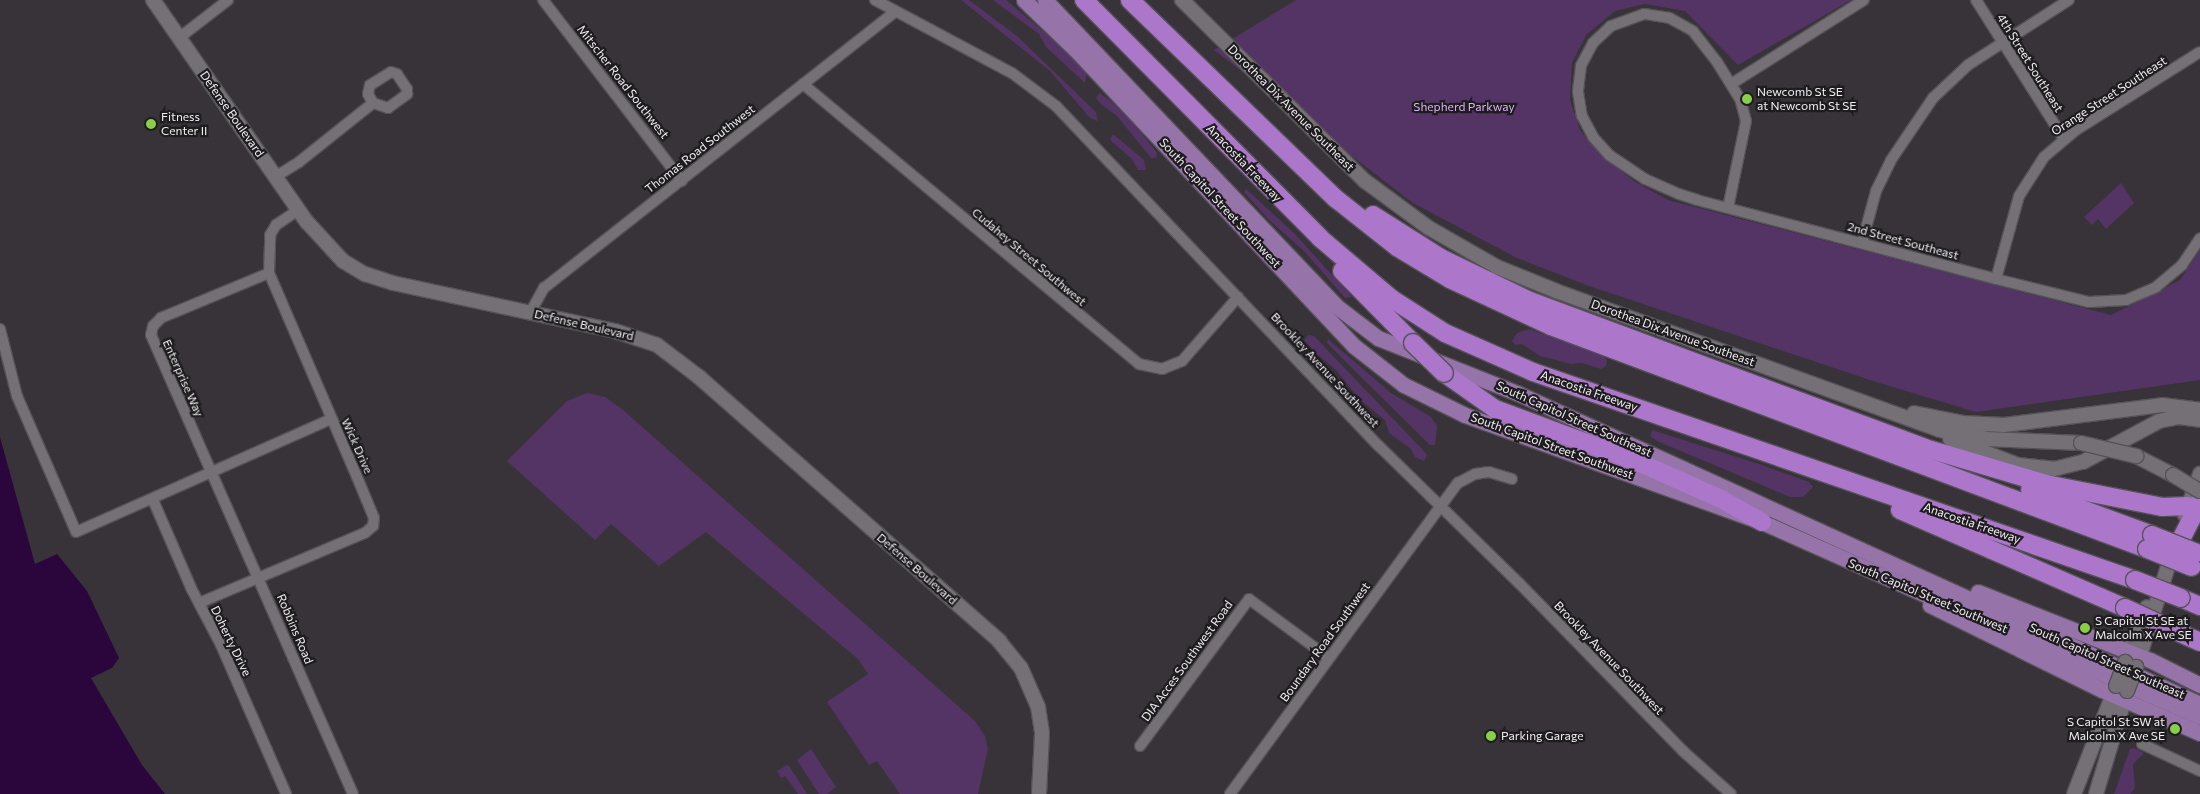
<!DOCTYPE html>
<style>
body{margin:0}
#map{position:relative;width:2200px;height:794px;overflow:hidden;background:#373339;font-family:Commissioner,sans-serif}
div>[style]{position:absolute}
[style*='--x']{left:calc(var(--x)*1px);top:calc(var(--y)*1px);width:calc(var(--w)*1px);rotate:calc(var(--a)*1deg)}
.green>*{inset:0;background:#533464}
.water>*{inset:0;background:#2b063c}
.roads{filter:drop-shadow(1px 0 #555257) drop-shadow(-1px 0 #555257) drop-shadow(0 1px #555257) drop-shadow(0 -1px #555257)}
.street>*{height:10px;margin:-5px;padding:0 5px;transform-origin:5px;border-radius:5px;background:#747076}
.secondary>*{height:14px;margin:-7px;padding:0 7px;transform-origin:7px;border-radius:7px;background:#747076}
.primary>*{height:15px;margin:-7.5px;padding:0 7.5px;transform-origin:7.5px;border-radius:7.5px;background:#9674a9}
.highway>*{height:18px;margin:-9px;padding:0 9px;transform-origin:9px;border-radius:9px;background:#ac77cb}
.bridges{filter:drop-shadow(1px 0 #555257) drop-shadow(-1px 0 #555257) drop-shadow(0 1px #555257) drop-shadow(0 -1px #555257)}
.secondary-bridge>*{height:14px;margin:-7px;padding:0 7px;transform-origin:7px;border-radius:7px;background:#747076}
.highway-bridge>*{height:18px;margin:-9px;padding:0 9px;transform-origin:9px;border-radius:9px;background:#ac77cb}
.dots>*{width:14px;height:14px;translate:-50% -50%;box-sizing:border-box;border:2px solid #1e1c1f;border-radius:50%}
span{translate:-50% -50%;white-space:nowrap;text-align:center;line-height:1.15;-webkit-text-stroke:4.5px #1e1c1f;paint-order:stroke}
.street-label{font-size:12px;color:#f1eef2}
.poi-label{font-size:12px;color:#f1eef2}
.left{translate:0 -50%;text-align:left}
.right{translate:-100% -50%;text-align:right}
.park-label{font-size:12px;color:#ddb3f7}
</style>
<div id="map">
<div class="green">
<div style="clip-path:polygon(961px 0,969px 0,1017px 36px,1096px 112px,1098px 121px,1090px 118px,1050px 71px)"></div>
<div style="clip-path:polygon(993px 0,1006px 0,1055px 41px,1087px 72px,1085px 83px,1046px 47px,1039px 34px)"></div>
<div style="clip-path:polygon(1296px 0,1851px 0,1738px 65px,1685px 11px,1645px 4px,1615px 11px,1586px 35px,1572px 63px,1570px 100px,1580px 130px,1602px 156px,1634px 181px,1668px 200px,2111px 315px,2180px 280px,2200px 250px,2200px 380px,1976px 412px,1876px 382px,1589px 286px,1517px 258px,1413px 203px,1214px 50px)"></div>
<div style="clip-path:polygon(1099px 93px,1110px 100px,1135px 125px,1157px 153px,1156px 158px,1151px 158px,1117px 116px,1102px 105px,1096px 98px)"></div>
<div style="clip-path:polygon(1113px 134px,1144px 160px,1146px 170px,1138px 170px,1132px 159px,1110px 140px)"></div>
<div style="clip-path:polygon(2121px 183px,2134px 203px,2106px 229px,2098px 219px,2092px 225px,2084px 217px)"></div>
<div style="clip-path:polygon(1246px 189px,1294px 233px,1352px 297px,1345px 298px,1304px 251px,1270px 221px,1244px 192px)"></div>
<div style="clip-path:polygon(1529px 329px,1603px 356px,1607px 360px,1606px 366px,1601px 369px,1582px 363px,1571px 364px,1540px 356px,1522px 344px,1515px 345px,1512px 341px,1517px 333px)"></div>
<div style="clip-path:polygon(1308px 335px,1314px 336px,1422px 449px,1427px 455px,1424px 461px,1415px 457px,1411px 449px,1389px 433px,1385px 420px,1359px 399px,1336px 370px,1315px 352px,1304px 340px)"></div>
<div style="clip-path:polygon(1328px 339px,1391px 393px,1431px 417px,1437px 426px,1435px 445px,1430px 445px,1369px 385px,1327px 343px)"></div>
<div style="clip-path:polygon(587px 393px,605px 397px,622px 409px,975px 721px,985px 736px,988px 749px,978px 794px,900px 794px,877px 761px,869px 765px,827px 702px,868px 674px,858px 659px,706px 532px,659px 566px,611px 524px,595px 540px,507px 461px,567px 401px)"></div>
<div style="clip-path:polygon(1652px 430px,1759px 464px,1809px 482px,1813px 487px,1803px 497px,1790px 497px,1657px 441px,1650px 436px)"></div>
<div style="clip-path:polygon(2134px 748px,2144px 753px,2133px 764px,2135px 788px,2130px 794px,2114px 794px,2130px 749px)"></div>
<div style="clip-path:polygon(811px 749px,836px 787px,827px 794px,819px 794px,797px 760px)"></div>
<div style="clip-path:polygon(787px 765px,789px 766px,807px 794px,798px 794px,785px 776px,781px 778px,777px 771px)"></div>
</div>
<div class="water">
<div style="clip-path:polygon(0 437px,35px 564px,57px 554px,87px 591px,119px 658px,112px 668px,91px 678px,142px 765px,165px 794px,0 794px)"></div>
</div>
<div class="roads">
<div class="street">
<div style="--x:543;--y:0;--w:228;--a:52.5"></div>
<div style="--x:875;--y:0;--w:155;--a:28.1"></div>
<div style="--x:1012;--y:73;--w:55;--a:36.9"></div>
<div style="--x:1056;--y:106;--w:469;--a:46.5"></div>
<div style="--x:1379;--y:446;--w:197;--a:44.4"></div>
<div style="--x:1520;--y:584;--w:233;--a:45.7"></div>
<div style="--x:1683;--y:751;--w:64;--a:41.9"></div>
<div style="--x:1976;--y:0;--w:165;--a:57.7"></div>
<div style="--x:179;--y:38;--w:62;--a:-37.8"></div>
<div style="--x:803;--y:84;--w:437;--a:39.8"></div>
<div style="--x:1139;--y:364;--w:24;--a:12"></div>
<div style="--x:1162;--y:369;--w:22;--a:-22"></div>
<div style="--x:1182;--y:361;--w:85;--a:-48.8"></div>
<div style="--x:1731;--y:84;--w:157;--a:-32.3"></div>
<div style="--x:275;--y:177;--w:28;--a:-32"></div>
<div style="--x:299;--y:162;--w:95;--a:-38.6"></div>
<div style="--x:373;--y:103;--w:16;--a:18"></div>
<div style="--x:388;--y:108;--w:24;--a:-36"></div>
<div style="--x:407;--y:94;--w:5;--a:-90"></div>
<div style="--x:407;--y:89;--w:18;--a:-124"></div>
<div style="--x:397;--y:74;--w:6;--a:-162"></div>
<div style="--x:391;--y:72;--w:25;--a:148"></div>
<div style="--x:370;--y:85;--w:9;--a:103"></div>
<div style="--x:368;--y:94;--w:10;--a:61"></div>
<div style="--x:1728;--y:208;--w:89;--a:-78.3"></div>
<div style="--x:1746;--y:121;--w:23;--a:-105"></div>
<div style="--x:1740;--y:99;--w:44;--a:-121.9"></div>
<div style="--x:1717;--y:62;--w:39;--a:-128"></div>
<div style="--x:1693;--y:31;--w:26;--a:-151"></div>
<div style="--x:1670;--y:18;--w:26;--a:-171"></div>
<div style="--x:1644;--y:14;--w:35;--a:160"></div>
<div style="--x:1611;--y:26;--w:25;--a:137"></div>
<div style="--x:1593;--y:43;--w:26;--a:118"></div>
<div style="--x:1581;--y:66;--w:26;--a:97"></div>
<div style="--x:1578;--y:92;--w:24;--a:81"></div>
<div style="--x:1582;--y:116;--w:24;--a:62"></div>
<div style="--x:1593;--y:137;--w:24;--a:48"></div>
<div style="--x:1609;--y:155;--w:43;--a:33.7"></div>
<div style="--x:1645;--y:179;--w:37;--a:24"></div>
<div style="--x:1679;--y:194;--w:19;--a:18"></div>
<div style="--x:1697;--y:200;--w:309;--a:14.8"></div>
<div style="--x:1996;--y:279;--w:96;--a:13.9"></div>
<div style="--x:2089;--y:302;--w:37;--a:-3"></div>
<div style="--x:2126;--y:300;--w:33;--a:-23"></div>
<div style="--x:2156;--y:287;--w:34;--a:-40"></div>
<div style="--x:2182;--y:265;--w:32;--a:-56"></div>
<div style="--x:1862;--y:243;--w:54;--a:-74.9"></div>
<div style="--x:1876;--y:191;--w:34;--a:-64"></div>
<div style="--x:1891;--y:160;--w:75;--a:-55.9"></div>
<div style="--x:1933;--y:98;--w:48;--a:-43.3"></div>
<div style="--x:1968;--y:65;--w:120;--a:-32.8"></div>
<div style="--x:269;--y:273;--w:117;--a:157.4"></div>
<div style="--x:161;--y:318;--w:11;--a:135"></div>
<div style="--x:153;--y:326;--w:9;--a:103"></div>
<div style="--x:151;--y:335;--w:501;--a:66.25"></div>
<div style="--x:1996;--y:279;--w:86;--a:-74.5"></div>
<div style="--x:2019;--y:196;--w:46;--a:-57.3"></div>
<div style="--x:2044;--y:157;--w:42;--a:-40.2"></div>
<div style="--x:2076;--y:130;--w:146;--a:-32.2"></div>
<div style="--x:530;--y:313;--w:29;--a:-61"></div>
<div style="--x:544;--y:288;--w:447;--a:-38.2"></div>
<div style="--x:0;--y:329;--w:69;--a:75.8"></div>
<div style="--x:17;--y:396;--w:148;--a:66.5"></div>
<div style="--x:76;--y:532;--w:279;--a:-23.9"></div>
<div style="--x:153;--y:500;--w:96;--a:66.6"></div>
<div style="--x:191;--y:588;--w:64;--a:62.2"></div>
<div style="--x:221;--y:645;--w:163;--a:66.4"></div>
<div style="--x:199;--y:603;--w:180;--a:-22.9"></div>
<div style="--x:365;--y:533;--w:11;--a:-41"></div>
<div style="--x:373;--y:526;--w:8;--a:-83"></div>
<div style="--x:374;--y:518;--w:44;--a:-112.5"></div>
<div style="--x:357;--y:477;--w:222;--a:-113.3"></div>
<div style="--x:269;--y:273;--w:38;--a:-88"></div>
<div style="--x:270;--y:235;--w:12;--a:-59"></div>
<div style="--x:276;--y:225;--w:27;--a:-34"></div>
<div style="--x:2142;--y:744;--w:64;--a:25"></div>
<div style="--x:1140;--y:746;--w:183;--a:-53.4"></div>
<div style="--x:1249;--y:599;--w:99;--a:36.4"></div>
<div style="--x:1230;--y:794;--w:386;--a:-53.8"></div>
<div style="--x:1458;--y:483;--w:19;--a:-28"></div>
<div style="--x:1475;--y:474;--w:14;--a:-8"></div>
<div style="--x:1489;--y:472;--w:24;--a:17"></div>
</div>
<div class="secondary">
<div style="--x:153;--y:0;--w:270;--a:55.3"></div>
<div style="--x:307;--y:222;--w:53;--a:47.3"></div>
<div style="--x:343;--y:261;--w:26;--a:31"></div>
<div style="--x:365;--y:274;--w:29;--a:18"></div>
<div style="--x:393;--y:283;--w:227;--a:12.2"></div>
<div style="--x:615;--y:331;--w:44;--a:18.4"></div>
<div style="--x:657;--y:345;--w:53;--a:37.3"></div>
<div style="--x:699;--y:377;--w:400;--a:41.3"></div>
<div style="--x:999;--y:641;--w:35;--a:51"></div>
<div style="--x:1021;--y:668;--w:43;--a:66.4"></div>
<div style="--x:1038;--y:707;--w:26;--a:81"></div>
<div style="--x:1042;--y:733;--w:61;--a:92.8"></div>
<div style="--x:1182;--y:0;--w:257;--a:44.7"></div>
<div style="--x:1365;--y:181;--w:79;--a:36.3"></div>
<div style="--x:1429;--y:228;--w:78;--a:29.8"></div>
<div style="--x:1497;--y:267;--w:64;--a:22.1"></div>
<div style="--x:1556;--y:291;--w:408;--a:19.9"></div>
<div style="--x:1940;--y:430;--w:48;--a:10.8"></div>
<div style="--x:1987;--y:439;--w:94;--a:2.4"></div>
<div style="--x:1914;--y:413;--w:50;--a:11.5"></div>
<div style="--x:1963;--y:423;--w:41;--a:2.8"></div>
<div style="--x:2004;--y:425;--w:159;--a:-7.2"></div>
<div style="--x:2162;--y:405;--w:38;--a:7"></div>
<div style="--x:1950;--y:439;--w:73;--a:20.9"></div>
<div style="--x:2018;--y:465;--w:36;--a:6"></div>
<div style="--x:2054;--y:469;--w:30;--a:-14"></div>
<div style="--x:2083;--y:462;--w:86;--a:-28.3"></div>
<div style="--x:2159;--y:421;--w:20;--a:-11"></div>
<div style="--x:2179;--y:417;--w:21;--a:8"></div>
<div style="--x:2136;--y:456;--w:42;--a:27.2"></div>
<div style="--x:2185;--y:515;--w:44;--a:-69.9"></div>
<div style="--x:2125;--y:661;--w:58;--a:-67.8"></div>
<div style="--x:2137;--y:665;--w:121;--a:-72.6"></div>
<div style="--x:2074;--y:794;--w:116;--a:-68.7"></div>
<div style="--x:2096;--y:794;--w:108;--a:-73.2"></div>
</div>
<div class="primary">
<div style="--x:1024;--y:0;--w:71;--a:43.9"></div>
<div style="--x:1075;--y:49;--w:407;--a:46.8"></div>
<div style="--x:1354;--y:346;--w:63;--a:38"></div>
<div style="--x:1404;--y:385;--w:68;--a:26.2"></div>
<div style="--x:1465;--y:415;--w:316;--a:19.8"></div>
<div style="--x:1762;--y:522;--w:479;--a:24"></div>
<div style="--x:1045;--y:0;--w:422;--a:46.4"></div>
<div style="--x:1336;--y:306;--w:53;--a:37.3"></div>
<div style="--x:1378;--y:338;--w:149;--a:21.6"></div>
<div style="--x:1517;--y:393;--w:750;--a:24.48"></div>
<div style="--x:1978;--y:592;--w:185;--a:21.6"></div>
<div style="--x:2150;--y:660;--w:56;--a:26.6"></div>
<div style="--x:1930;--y:605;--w:192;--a:26.3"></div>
<div style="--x:2102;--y:690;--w:107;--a:23.7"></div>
</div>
<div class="highway">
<div style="--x:1084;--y:0;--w:335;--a:45.2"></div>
<div style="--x:1320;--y:238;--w:94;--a:40.3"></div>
<div style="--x:1392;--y:299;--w:63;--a:32.7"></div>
<div style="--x:1445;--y:333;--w:96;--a:23.9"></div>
<div style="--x:1533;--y:372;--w:637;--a:19.06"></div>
<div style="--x:1130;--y:0;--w:285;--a:44"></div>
<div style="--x:1335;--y:198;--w:79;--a:38.3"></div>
<div style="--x:1397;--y:247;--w:62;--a:31.1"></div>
<div style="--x:1450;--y:279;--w:111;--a:25"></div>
<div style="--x:1551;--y:326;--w:636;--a:20.51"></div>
<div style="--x:1373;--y:215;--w:80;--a:32.3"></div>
<div style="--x:1441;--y:258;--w:99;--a:25.8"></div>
<div style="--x:1530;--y:301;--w:421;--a:20.4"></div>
<div style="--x:1925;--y:448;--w:126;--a:16.6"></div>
<div style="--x:2046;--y:484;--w:118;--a:11.2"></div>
<div style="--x:2162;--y:507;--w:26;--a:-2"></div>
<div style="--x:1342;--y:271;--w:101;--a:45.4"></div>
<div style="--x:1444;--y:373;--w:62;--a:35.2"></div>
<div style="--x:1495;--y:409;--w:153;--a:20.3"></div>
<div style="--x:1638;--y:462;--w:91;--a:24"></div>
<div style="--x:1721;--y:499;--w:47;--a:29.3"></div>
<div style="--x:2030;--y:490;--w:130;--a:20.2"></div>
<div style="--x:1900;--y:510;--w:245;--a:23.5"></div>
<div style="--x:2171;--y:559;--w:64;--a:-63"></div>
<div style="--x:2181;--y:598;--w:21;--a:23"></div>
<div style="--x:2171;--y:629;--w:32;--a:24"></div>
</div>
</div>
<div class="bridges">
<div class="secondary-bridge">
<div style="--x:2081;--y:443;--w:57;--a:13.3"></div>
<div style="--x:2173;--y:475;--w:31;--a:31"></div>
<div style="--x:2116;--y:686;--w:26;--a:-69"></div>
<div style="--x:2127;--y:691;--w:26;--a:-69"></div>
</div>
<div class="highway-bridge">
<div style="--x:1413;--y:343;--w:43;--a:44.1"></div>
<div style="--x:2152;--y:535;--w:48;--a:21.8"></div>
<div style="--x:2147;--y:549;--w:48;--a:21.8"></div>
<div style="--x:2135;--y:580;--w:49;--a:21.4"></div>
<div style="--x:2125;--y:608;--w:51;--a:24.5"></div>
</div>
</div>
<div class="dots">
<div style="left:1747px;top:99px;background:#89ce48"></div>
<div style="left:151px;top:124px;background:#89ce48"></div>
<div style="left:2085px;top:628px;background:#89ce48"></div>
<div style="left:2175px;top:729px;background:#89ce48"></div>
<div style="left:1491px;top:736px;background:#89ce48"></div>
</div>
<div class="street-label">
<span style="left:2030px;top:63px;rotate:58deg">4th Street Southeast</span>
<span style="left:623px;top:82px;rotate:52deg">Mitscher Road Southwest</span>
<span style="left:2109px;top:96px;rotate:-33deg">Orange Street Southeast</span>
<span style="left:1291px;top:108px;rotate:45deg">Dorothea Dix Avenue Southeast</span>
<span style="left:232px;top:114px;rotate:55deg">Defense Boulevard</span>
<span style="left:700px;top:149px;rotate:-38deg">Thomas Road Southwest</span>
<span style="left:1244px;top:163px;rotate:46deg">Anacostia Freeway</span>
<span style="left:1220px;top:203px;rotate:47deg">South Capitol Street Southwest</span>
<span style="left:1903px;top:241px;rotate:15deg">2nd Street Southeast</span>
<span style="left:1029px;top:257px;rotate:40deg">Cudahey Street Southwest</span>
<span style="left:584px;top:325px;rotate:13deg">Defense Boulevard</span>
<span style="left:1673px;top:333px;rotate:20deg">Dorothea Dix Avenue Southeast</span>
<span style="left:1325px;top:370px;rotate:47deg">Brookley Avenue Southwest</span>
<span style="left:183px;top:378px;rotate:66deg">Enterprise Way</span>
<span style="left:1589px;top:391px;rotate:19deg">Anacostia Freeway</span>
<span style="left:1574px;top:419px;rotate:24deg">South Capitol Street Southeast</span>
<span style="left:357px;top:446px;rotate:66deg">Wick Drive</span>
<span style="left:1552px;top:446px;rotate:20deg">South Capitol Street Southwest</span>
<span style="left:1972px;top:523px;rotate:19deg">Anacostia Freeway</span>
<span style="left:917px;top:569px;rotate:41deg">Defense Boulevard</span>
<span style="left:1928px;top:596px;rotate:23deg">South Capitol Street Southwest</span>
<span style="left:295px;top:629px;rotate:67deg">Robbins Road</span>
<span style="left:231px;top:641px;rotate:64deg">Doherty Drive</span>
<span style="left:1325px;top:642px;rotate:-54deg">Boundary Road Southwest</span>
<span style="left:1609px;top:658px;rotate:46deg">Brookley Avenue Southwest</span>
<span style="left:1187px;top:661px;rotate:-54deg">DIA Acces Southwest Road</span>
<span style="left:2107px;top:661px;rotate:24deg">South Capitol Street Southeast</span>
</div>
<div class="poi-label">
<span class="left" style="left:1757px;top:99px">Newcomb St SE<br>at Newcomb St SE</span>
<span class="left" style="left:161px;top:124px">Fitness<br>Center II</span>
<span class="left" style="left:2095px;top:628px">S Capitol St SE at<br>Malcolm X Ave SE</span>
<span class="right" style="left:2165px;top:729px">S Capitol St SW at<br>Malcolm X Ave SE</span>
<span class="left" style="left:1501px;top:736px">Parking Garage</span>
</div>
<div class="park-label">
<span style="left:1464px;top:107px">Shepherd Parkway</span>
</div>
</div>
